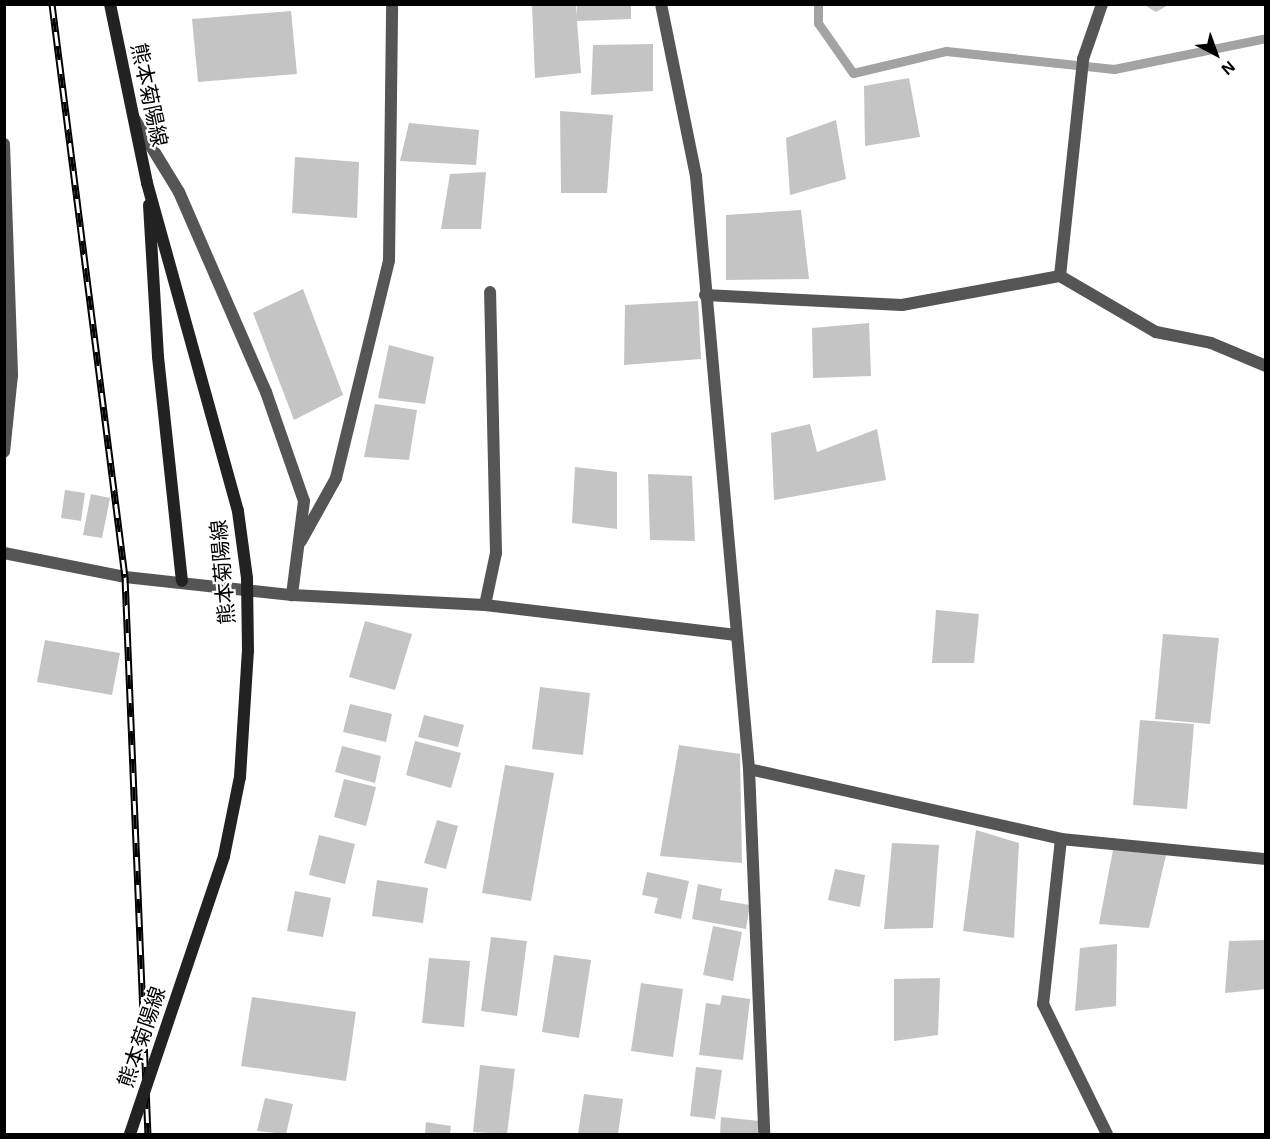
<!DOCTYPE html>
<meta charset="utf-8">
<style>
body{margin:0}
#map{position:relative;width:1270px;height:1139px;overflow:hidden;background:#fff;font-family:Arial,"Noto Sans JP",sans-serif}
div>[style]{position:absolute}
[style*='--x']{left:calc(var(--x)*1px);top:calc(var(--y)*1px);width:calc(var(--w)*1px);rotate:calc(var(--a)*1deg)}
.stream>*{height:9px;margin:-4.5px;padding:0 4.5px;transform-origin:4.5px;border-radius:4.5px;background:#a3a3a3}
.building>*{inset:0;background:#c4c4c4}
.service>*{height:12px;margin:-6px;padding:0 6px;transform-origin:6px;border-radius:6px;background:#555}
.minor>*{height:12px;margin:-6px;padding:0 6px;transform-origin:6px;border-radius:6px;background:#555}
.tertiary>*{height:12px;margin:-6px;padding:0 6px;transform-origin:6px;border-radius:6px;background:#555}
.secondary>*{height:12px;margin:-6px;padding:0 6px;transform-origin:6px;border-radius:6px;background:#222}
.rail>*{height:7px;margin-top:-3.5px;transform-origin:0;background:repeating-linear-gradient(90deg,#fff 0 14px,#000 0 28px);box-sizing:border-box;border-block:2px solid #000}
.secondary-bridge>*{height:12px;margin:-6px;padding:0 6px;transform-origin:6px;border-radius:6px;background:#222}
span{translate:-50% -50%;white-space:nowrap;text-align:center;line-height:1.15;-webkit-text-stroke:4.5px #fff;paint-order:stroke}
.street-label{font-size:21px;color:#000}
.frame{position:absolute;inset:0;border:6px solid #000;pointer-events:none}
.north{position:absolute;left:1186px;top:24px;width:60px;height:60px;-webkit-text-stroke:4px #fff;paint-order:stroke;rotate:139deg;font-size:16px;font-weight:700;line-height:24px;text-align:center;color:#000}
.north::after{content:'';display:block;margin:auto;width:21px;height:27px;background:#000;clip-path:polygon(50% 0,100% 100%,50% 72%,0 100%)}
</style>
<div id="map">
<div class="stream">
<div style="--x:818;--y:4;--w:19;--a:90"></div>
<div style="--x:818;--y:23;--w:61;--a:55"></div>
<div style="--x:853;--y:73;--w:96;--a:-13.3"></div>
<div style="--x:946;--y:51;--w:169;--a:6.1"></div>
<div style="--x:1114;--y:69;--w:155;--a:-11.5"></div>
</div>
<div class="building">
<div style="clip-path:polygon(577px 4px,631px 4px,631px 19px,577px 21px,581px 73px,535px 78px,532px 5px,576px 5px,577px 16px)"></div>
<div style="clip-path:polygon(1143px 4px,1170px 4px,1156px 12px)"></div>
<div style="clip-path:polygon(291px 11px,297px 74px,198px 82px,192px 19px)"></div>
<div style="clip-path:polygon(653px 44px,653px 91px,591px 95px,593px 45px)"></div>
<div style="clip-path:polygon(909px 78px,920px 137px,865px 146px,864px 86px)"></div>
<div style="clip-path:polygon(560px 111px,613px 115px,607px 193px,561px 193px)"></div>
<div style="clip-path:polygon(836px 120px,846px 179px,790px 195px,786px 138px)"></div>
<div style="clip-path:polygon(409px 123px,479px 130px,476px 165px,400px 161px)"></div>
<div style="clip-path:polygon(295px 157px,359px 162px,357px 218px,292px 213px)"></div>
<div style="clip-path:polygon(486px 172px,481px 229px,441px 229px,450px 174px)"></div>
<div style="clip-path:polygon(801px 210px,809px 279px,726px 280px,726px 215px)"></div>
<div style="clip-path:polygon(303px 289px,343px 395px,294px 420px,253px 313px)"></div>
<div style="clip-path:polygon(698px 301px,701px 359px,624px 365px,625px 305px)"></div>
<div style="clip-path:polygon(869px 323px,871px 376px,813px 378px,812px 328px)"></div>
<div style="clip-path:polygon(389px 345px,434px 357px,425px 404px,378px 398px)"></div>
<div style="clip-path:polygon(375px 404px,417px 410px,409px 460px,364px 457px)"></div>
<div style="clip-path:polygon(810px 424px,817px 452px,877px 429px,886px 480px,774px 500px,771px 433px)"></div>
<div style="clip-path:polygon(575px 467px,617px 472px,617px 529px,572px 523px)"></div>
<div style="clip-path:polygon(648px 474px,692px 476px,695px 541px,650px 540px)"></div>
<div style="clip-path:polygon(65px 490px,85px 493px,81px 521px,61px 518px)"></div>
<div style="clip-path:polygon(91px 494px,110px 498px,102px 538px,83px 535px)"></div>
<div style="clip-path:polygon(936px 610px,979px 614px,974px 663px,932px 663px)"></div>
<div style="clip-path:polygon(365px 621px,412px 634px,395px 690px,349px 677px)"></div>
<div style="clip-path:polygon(1163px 634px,1219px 638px,1210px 724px,1155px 719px)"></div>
<div style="clip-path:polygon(45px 640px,120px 653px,112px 695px,37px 682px)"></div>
<div style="clip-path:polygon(540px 687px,590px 693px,583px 755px,532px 749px)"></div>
<div style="clip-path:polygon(350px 704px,392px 714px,386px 742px,343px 732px)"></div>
<div style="clip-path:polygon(424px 715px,464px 725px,458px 747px,418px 737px)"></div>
<div style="clip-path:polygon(1140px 720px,1194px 724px,1187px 809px,1133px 805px)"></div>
<div style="clip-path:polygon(415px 741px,461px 753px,451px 788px,406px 775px)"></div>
<div style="clip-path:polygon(679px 745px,740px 754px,742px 863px,660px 856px)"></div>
<div style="clip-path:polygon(342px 746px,381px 756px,375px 783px,335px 772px)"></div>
<div style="clip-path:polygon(505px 765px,554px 773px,531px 901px,482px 893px)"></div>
<div style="clip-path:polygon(344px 779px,376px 787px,366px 826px,334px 817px)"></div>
<div style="clip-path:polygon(437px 820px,458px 826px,446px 869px,424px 863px)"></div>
<div style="clip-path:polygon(976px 830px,1019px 843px,1014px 938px,963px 931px)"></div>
<div style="clip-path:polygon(319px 835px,355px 844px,345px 884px,309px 875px)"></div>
<div style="clip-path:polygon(892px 843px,939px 845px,933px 928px,884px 929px)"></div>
<div style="clip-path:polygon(1113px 850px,1166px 855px,1149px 928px,1099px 924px)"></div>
<div style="clip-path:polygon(835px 869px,865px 875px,860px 907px,828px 900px)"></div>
<div style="clip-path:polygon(647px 872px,689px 881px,681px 919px,654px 913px,658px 898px,642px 895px)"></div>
<div style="clip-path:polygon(377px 880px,428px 888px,423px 923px,372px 916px)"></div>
<div style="clip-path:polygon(698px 884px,722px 889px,720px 900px,750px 905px,746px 929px,692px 919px)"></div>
<div style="clip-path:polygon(295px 891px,331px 898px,323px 937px,287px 931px)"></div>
<div style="clip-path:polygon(713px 926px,742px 932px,733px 981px,703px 975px)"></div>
<div style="clip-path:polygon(491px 937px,527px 941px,517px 1016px,481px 1011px)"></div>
<div style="clip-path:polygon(1266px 940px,1266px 989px,1225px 993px,1229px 941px)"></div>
<div style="clip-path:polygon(1117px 944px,1116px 1006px,1075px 1011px,1080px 948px)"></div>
<div style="clip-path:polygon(554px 955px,591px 960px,579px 1038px,542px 1032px)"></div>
<div style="clip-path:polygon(429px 958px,470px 961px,464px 1027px,422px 1023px)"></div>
<div style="clip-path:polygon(940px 978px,938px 1035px,894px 1041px,894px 979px)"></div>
<div style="clip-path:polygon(641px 983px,683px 989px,673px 1057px,631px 1051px)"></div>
<div style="clip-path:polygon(722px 995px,750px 999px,743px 1060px,699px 1055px,706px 1003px,720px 1005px)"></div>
<div style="clip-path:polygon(252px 997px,356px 1012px,346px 1081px,241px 1066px)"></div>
<div style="clip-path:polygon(480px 1065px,515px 1069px,507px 1134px,473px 1132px)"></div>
<div style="clip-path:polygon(696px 1067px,722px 1070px,715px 1119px,690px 1116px)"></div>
<div style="clip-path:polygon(584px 1094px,623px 1099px,618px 1134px,578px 1134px)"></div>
<div style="clip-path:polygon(265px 1098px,293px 1104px,286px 1134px,257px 1131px)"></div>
<div style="clip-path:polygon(721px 1117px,759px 1121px,758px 1134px,720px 1134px)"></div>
<div style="clip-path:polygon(426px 1122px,451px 1126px,450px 1134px,425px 1134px)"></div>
</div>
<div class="service">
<div style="--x:705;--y:295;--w:197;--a:2.9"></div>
<div style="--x:301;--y:541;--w:72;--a:-60.9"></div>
<div style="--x:336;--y:478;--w:223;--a:-76.3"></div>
<div style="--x:389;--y:261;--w:257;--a:-89.3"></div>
<div style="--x:485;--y:605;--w:53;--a:-78.1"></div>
<div style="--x:496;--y:553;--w:261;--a:-91.3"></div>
</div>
<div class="minor">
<div style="--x:661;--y:4;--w:176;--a:78.5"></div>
<div style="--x:696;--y:176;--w:595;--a:84.89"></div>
<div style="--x:749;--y:769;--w:365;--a:87.6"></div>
<div style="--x:135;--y:120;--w:84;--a:58.6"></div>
<div style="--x:179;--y:192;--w:218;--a:66.5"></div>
<div style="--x:266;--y:392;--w:115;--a:70.8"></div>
<div style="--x:304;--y:501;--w:95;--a:97.3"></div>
<div style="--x:1060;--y:276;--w:218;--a:-83.9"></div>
<div style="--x:1083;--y:59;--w:58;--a:-70.9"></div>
<div style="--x:902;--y:305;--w:161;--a:-10.4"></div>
<div style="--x:1060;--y:276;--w:111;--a:30.3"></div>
<div style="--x:1156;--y:332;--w:56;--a:11.3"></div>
<div style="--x:1211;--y:343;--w:60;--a:22.7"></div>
<div style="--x:4;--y:553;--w:123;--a:11.2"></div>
<div style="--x:125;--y:577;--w:168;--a:6.2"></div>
<div style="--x:292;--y:595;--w:193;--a:3"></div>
<div style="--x:485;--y:605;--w:253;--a:6.8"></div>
<div style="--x:749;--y:769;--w:320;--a:12.6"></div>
<div style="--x:1061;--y:839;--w:206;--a:5.6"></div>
<div style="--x:1061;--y:839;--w:166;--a:96.2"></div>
<div style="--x:1043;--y:1004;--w:145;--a:63.8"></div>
</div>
<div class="tertiary">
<div style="--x:4;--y:144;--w:231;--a:88"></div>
<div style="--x:12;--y:375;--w:77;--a:95.9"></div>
</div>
<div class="secondary">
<div style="--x:110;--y:4;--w:183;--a:78.3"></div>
<div style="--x:147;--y:183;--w:340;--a:74.5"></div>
<div style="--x:149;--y:205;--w:152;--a:86.6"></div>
<div style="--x:158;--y:357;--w:225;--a:83.9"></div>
</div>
<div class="rail">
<div style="--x:52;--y:4;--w:578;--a:82.74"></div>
<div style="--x:125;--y:577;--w:557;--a:87.64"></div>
</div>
<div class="secondary-bridge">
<div style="--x:130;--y:1134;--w:293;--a:-71.3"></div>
<div style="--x:224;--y:856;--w:81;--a:-78.6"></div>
<div style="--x:240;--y:777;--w:126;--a:-86.4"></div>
<div style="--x:248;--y:651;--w:73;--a:-90.8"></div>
<div style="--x:247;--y:578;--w:68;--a:-97.7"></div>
</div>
<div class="street-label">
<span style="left:149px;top:95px;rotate:78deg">熊本菊陽線</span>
<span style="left:223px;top:572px;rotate:-95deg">熊本菊陽線</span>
<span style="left:142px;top:1037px;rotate:-71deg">熊本菊陽線</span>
</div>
<div class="frame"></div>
<div class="north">N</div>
</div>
